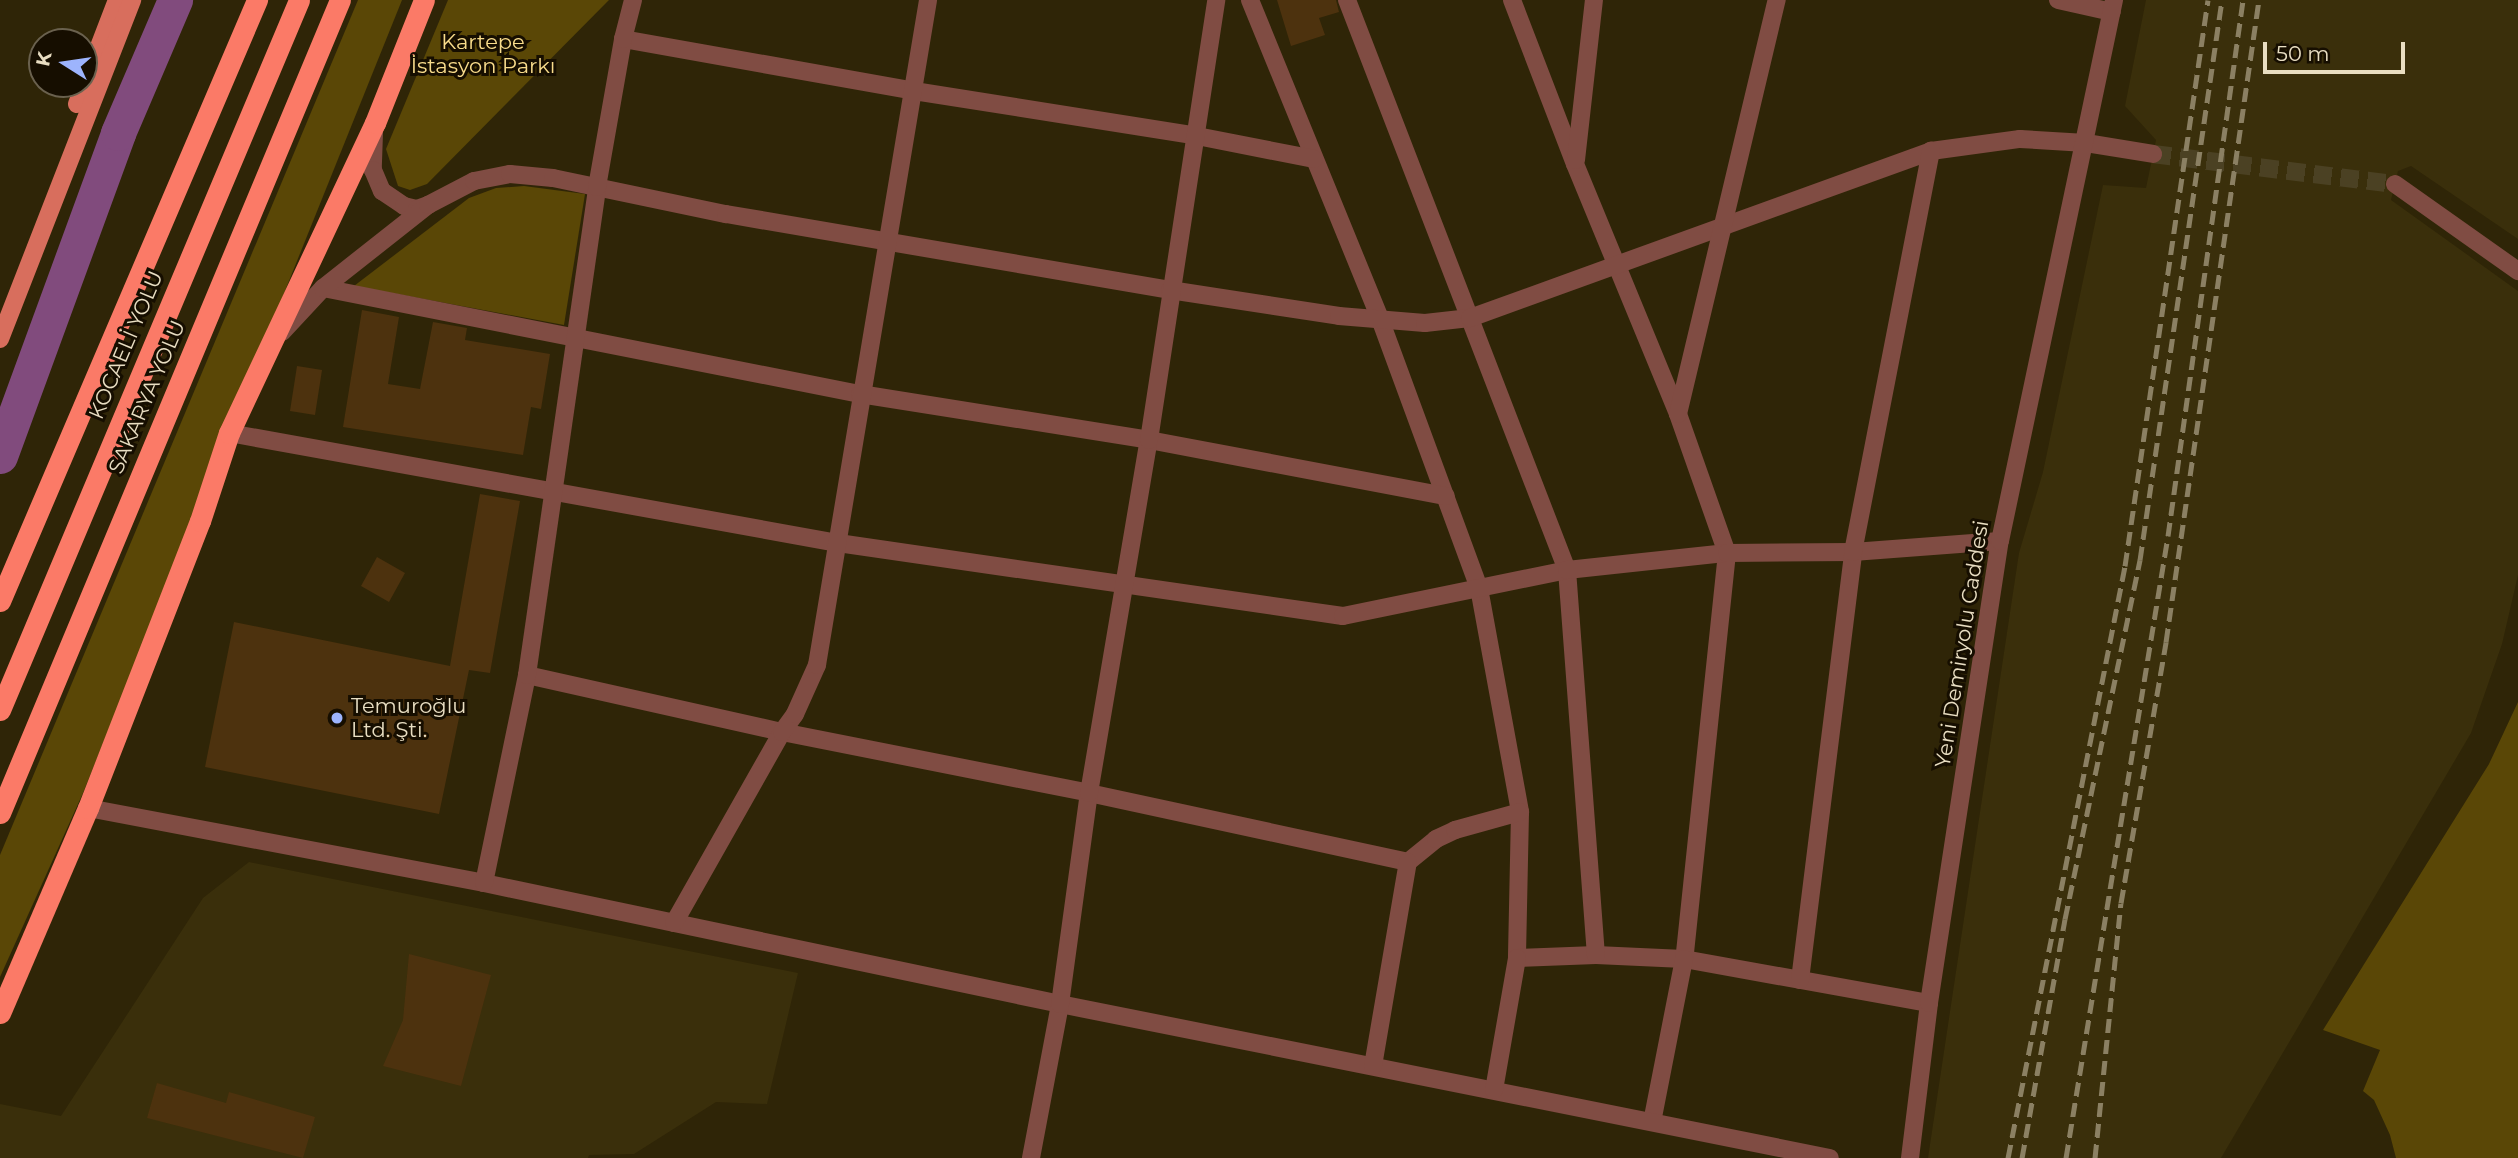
<!DOCTYPE html>
<meta charset="utf-8">
<style>
body{margin:0}
#map{position:relative;width:2518px;height:1158px;overflow:hidden;background:#2f2507;font-family:Montserrat,sans-serif}
div>[style]{position:absolute}
[style*='--x']{left:calc(var(--x)*1px);top:calc(var(--y)*1px);width:calc(var(--w)*1px);rotate:calc(var(--a)*1deg)}
.built>*{inset:0;background:#3a2f0b}
.green>*{inset:0;background:#5a4706}
.river>*{height:35px;margin:-17.5px;padding:0 17.5px;transform-origin:17.5px;border-radius:17.5px;background:#814b7d}
.building>*{inset:0;background:#4d320e}
.minor-tunnel>*{height:18px;margin-top:-9px;transform-origin:0;background:repeating-linear-gradient(90deg,#4b4123 0 18px,transparent 0 27px)}
.minor>*{height:18px;margin:-9px;padding:0 9px;transform-origin:9px;border-radius:9px;background:#804c43}
.major>*{height:18px;margin:-9px;padding:0 9px;transform-origin:9px;border-radius:9px;background:#d86e5d}
.highway>*{height:21px;margin:-10.5px;padding:0 10.5px;transform-origin:10.5px;border-radius:10.5px;background:#fb7a67}
.rail>*{height:5px;margin-top:-2.5px;transform-origin:0;background:repeating-linear-gradient(90deg,#8b8063 0 14px,transparent 0 21px)}
.dots>*{width:19px;height:19px;translate:-50% -50%;box-sizing:border-box;border:4px solid #160e00;border-radius:50%}
span{translate:-50% -50%;white-space:nowrap;text-align:center;line-height:1.15;-webkit-text-stroke:6px #160e00;paint-order:stroke}
.park-label{font-size:21px;color:#f9dc8b}
.street-label{font-size:21px;color:#e9dec2}
.poi-label{font-size:21px;color:#e9dec2}
.left{translate:0 -50%;text-align:left}
.north{position:absolute;left:28px;top:28px;width:70px;height:70px;box-sizing:border-box;background:#160e00;border:2px solid #6a614e;border-radius:50%;rotate:282deg;font-size:19px;font-weight:700;line-height:28px;text-align:center;color:#e9dec2}
.north::after{content:'';display:block;margin:auto;width:24px;height:32px;background:#9db4fd;clip-path:polygon(50% 0,100% 100%,50% 72%,0 100%)}
.scale{position:absolute;left:2263px;top:42px;width:142px;height:32px;box-sizing:border-box;border:4px solid #e9dec2;border-top:0;padding-left:9px;font-size:21px;line-height:24px;white-space:nowrap;color:#e9dec2;-webkit-text-stroke:5px #160e00;paint-order:stroke}
</style>
<div id="map">
<div class="built">
<div style="clip-path:polygon(2146px 0,2518px 0,2518px 239px,2411px 166px,2398px 171px,2391px 200px,2518px 291px,2518px 575px,2502px 644px,2471px 733px,2221px 1158px,1928px 1158px,2019px 553px,2043px 472px,2103px 185px,2146px 188px,2156px 140px,2125px 106px)"></div>
<div style="clip-path:polygon(249px 862px,798px 973px,767px 1104px,716px 1102px,634px 1154px,589px 1155px,588px 1158px,0 1158px,0 1104px,61px 1116px,203px 898px)"></div>
</div>
<div class="green">
<div style="clip-path:polygon(358px 0,402px 0,83px 793px,0 977px,0 855px)"></div>
<div style="clip-path:polygon(448px 0,609px 0,427px 184px,410px 190px,398px 186px,386px 149px)"></div>
<div style="clip-path:polygon(524px 186px,585px 194px,564px 325px,354px 286px,469px 198px,496px 188px)"></div>
<div style="clip-path:polygon(2518px 702px,2518px 1158px,2396px 1158px,2390px 1135px,2374px 1100px,2363px 1091px,2380px 1050px,2323px 1030px,2489px 764px)"></div>
</div>
<div class="river">
<div style="--x:0;--y:456;--w:344;--a:-69.9"></div>
<div style="--x:118;--y:133;--w:145;--a:-66.8"></div>
</div>
<div class="building">
<div style="clip-path:polygon(1277px 0,1336px 0,1339px 12px,1319px 18px,1325px 35px,1291px 46px)"></div>
<div style="clip-path:polygon(362px 310px,399px 317px,388px 384px,420px 389px,433px 322px,467px 328px,465px 340px,550px 354px,541px 409px,531px 407px,523px 455px,343px 427px)"></div>
<div style="clip-path:polygon(297px 366px,322px 370px,315px 415px,290px 411px)"></div>
<div style="clip-path:polygon(480px 494px,520px 501px,490px 673px,469px 670px,439px 814px,205px 767px,234px 622px,450px 666px)"></div>
<div style="clip-path:polygon(377px 557px,405px 573px,389px 602px,361px 586px)"></div>
<div style="clip-path:polygon(409px 954px,491px 975px,461px 1086px,383px 1066px,403px 1020px)"></div>
<div style="clip-path:polygon(157px 1083px,226px 1103px,229px 1092px,315px 1117px,303px 1158px,147px 1118px)"></div>
</div>
<div class="minor-tunnel">
<div style="--x:2153;--y:154;--w:244;--a:7.1"></div>
</div>
<div class="minor">
<div style="--x:1250;--y:0;--w:344;--a:67.8"></div>
<div style="--x:1380;--y:319;--w:287;--a:69.8"></div>
<div style="--x:1479;--y:588;--w:228;--a:79.6"></div>
<div style="--x:1520;--y:812;--w:146;--a:91.2"></div>
<div style="--x:1517;--y:958;--w:79;--a:-2.2"></div>
<div style="--x:1596;--y:955;--w:88;--a:2.6"></div>
<div style="--x:1684;--y:959;--w:249;--a:10.2"></div>
<div style="--x:1347;--y:0;--w:611;--a:68.9"></div>
<div style="--x:1567;--y:570;--w:386;--a:85.7"></div>
<div style="--x:1512;--y:0;--w:176;--a:69"></div>
<div style="--x:1575;--y:164;--w:270;--a:67.6"></div>
<div style="--x:1678;--y:414;--w:147;--a:70.6"></div>
<div style="--x:1727;--y:553;--w:408;--a:96"></div>
<div style="--x:1684;--y:959;--w:166;--a:101.1"></div>
<div style="--x:2058;--y:0;--w:55;--a:12.5"></div>
<div style="--x:623;--y:39;--w:296;--a:10.1"></div>
<div style="--x:914;--y:91;--w:287;--a:9"></div>
<div style="--x:1197;--y:136;--w:119;--a:11.1"></div>
<div style="--x:374;--y:133;--w:37;--a:92"></div>
<div style="--x:373;--y:170;--w:23;--a:67"></div>
<div style="--x:382;--y:191;--w:27;--a:34"></div>
<div style="--x:404;--y:206;--w:13;--a:13"></div>
<div style="--x:417;--y:209;--w:12;--a:-20"></div>
<div style="--x:1576;--y:160;--w:161;--a:-83.6"></div>
<div style="--x:2395;--y:184;--w:151;--a:35.3"></div>
<div style="--x:323;--y:288;--w:547;--a:11.17"></div>
<div style="--x:860;--y:394;--w:293;--a:9"></div>
<div style="--x:1149;--y:440;--w:302;--a:10.7"></div>
<div style="--x:282;--y:332;--w:60;--a:-47"></div>
<div style="--x:323;--y:288;--w:134;--a:-38.3"></div>
<div style="--x:428;--y:205;--w:52;--a:-27.6"></div>
<div style="--x:474;--y:181;--w:37;--a:-11"></div>
<div style="--x:510;--y:174;--w:43;--a:5.3"></div>
<div style="--x:553;--y:178;--w:177;--a:11.8"></div>
<div style="--x:726;--y:214;--w:450;--a:9.7"></div>
<div style="--x:1170;--y:290;--w:171;--a:8.7"></div>
<div style="--x:1339;--y:316;--w:86;--a:4.7"></div>
<div style="--x:1425;--y:323;--w:45;--a:-6.3"></div>
<div style="--x:1470;--y:318;--w:490;--a:-19.9"></div>
<div style="--x:1931;--y:151;--w:90;--a:-7.7"></div>
<div style="--x:2020;--y:139;--w:66;--a:3.5"></div>
<div style="--x:2086;--y:143;--w:68;--a:9.3"></div>
<div style="--x:1678;--y:414;--w:426;--a:-76.6"></div>
<div style="--x:229;--y:433;--w:619;--a:10.24"></div>
<div style="--x:838;--y:543;--w:510;--a:8.23"></div>
<div style="--x:1343;--y:616;--w:229;--a:-11.6"></div>
<div style="--x:1567;--y:570;--w:161;--a:-6.1"></div>
<div style="--x:1727;--y:553;--w:126;--a:-0.5"></div>
<div style="--x:1853;--y:552;--w:147;--a:-4.3"></div>
<div style="--x:527;--y:675;--w:261;--a:12.6"></div>
<div style="--x:782;--y:732;--w:313;--a:11.2"></div>
<div style="--x:1089;--y:793;--w:326;--a:12.2"></div>
<div style="--x:1408;--y:862;--w:36;--a:-39"></div>
<div style="--x:1436;--y:839;--w:21;--a:-25"></div>
<div style="--x:1455;--y:830;--w:67;--a:-15.5"></div>
<div style="--x:88;--y:808;--w:403;--a:10.7"></div>
<div style="--x:484;--y:883;--w:589;--a:11.86"></div>
<div style="--x:1060;--y:1004;--w:785;--a:11.31"></div>
<div style="--x:484;--y:883;--w:212;--a:-78.3"></div>
<div style="--x:527;--y:675;--w:493;--a:-81.8"></div>
<div style="--x:597;--y:187;--w:150;--a:-80"></div>
<div style="--x:623;--y:39;--w:40;--a:-75.6"></div>
<div style="--x:674;--y:923;--w:219;--a:-60.5"></div>
<div style="--x:782;--y:732;--w:22;--a:-54"></div>
<div style="--x:795;--y:714;--w:54;--a:-65.8"></div>
<div style="--x:817;--y:665;--w:674;--a:-80.52"></div>
<div style="--x:1800;--y:980;--w:431;--a:-82.9"></div>
<div style="--x:1853;--y:552;--w:409;--a:-79"></div>
<div style="--x:1373;--y:1066;--w:207;--a:-80.3"></div>
<div style="--x:1494;--y:1090;--w:134;--a:-80.1"></div>
<div style="--x:1031;--y:1158;--w:157;--a:-79.3"></div>
<div style="--x:1060;--y:1004;--w:213;--a:-82.2"></div>
<div style="--x:1089;--y:793;--w:358;--a:-80.4"></div>
<div style="--x:1149;--y:440;--w:445;--a:-81.3"></div>
<div style="--x:1910;--y:1158;--w:156;--a:-83"></div>
<div style="--x:1929;--y:1003;--w:467;--a:-81.3"></div>
<div style="--x:2000;--y:541;--w:553;--a:-78.1"></div>
</div>
<div class="major">
<div style="--x:77;--y:104;--w:111;--a:-69"></div>
<div style="--x:0;--y:339;--w:364;--a:-68.7"></div>
</div>
<div class="highway">
<div style="--x:0;--y:601;--w:654;--a:-66.85"></div>
<div style="--x:0;--y:710;--w:770;--a:-67.16"></div>
<div style="--x:0;--y:813;--w:881;--a:-67.31"></div>
<div style="--x:0;--y:1013;--w:223;--a:-66.8"></div>
<div style="--x:88;--y:808;--w:308;--a:-68.7"></div>
<div style="--x:200;--y:521;--w:93;--a:-71.8"></div>
<div style="--x:229;--y:433;--w:343;--a:-64.8"></div>
<div style="--x:375;--y:123;--w:132;--a:-68.3"></div>
</div>
<div class="rail">
<div style="--x:2008;--y:1158;--w:603;--a:-78.82"></div>
<div style="--x:2125;--y:566;--w:572;--a:-81.66"></div>
<div style="--x:2022;--y:1158;--w:243;--a:-79.8"></div>
<div style="--x:2065;--y:919;--w:367;--a:-78.2"></div>
<div style="--x:2140;--y:560;--w:566;--a:-81.67"></div>
<div style="--x:2066;--y:1158;--w:630;--a:-80.69"></div>
<div style="--x:2168;--y:536;--w:541;--a:-82.03"></div>
<div style="--x:2095;--y:1158;--w:256;--a:-84.2"></div>
<div style="--x:2121;--y:903;--w:265;--a:-80.2"></div>
<div style="--x:2166;--y:642;--w:649;--a:-81.76"></div>
</div>
<div class="dots">
<div style="left:337px;top:718px;background:#9db4fd"></div>
</div>
<div class="park-label">
<span style="left:483px;top:54px">Kartepe<br>İstasyon Parkı</span>
</div>
<div class="street-label">
<span style="left:126px;top:345px;rotate:-67deg">KOCAELİ YOLU</span>
<span style="left:147px;top:397px;rotate:-67deg">SAKARYA YOLU</span>
<span style="left:1962px;top:644px;rotate:-81deg">Yeni Demiryolu Caddesi</span>
</div>
<div class="poi-label">
<span class="left" style="left:351px;top:718px">Temuroğlu<br>Ltd. Şti.</span>
</div>
<div class="north">K</div>
<div class="scale">50 m</div>
</div>
